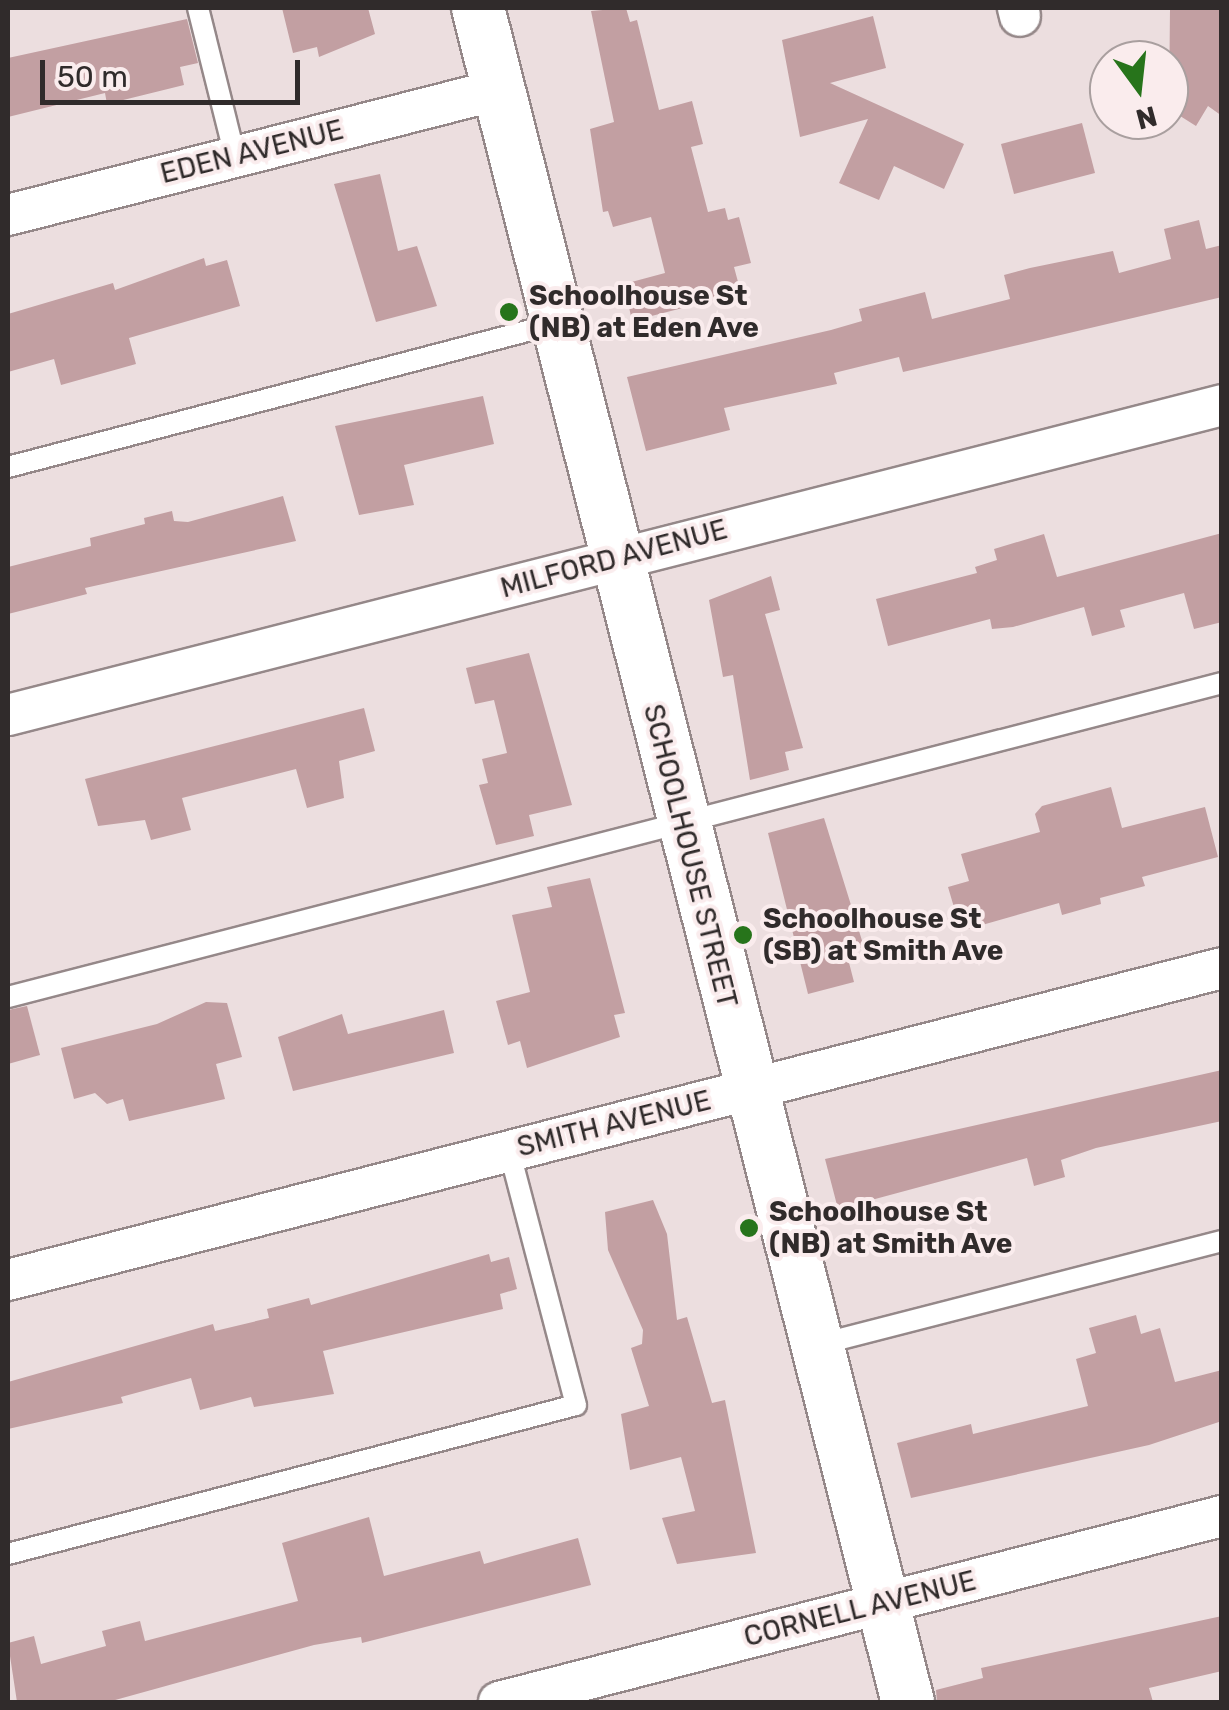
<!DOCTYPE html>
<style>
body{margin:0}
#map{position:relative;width:1229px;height:1710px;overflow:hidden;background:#ecdedf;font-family:Rubik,sans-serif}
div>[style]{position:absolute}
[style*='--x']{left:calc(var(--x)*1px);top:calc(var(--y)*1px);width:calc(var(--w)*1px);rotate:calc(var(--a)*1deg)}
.building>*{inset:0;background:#c29fa2}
.roads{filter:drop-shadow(2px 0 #958889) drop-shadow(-2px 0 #958889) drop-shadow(0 2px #958889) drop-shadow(0 -2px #958889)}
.service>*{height:20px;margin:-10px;padding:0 10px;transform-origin:10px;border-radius:10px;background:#fff}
.minor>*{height:40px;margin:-20px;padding:0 20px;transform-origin:20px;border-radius:20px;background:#fff}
.tertiary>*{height:52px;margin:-26px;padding:0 26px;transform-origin:26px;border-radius:26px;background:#fff}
.dots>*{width:28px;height:28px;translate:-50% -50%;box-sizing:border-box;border:5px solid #faeced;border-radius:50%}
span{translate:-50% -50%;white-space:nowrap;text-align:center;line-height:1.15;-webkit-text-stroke:8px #faeced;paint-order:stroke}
.street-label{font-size:28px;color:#302b2b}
.poi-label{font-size:28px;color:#302b2b;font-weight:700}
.left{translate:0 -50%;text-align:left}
.frame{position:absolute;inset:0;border:10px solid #302b2b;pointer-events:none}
.north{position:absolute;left:1089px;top:40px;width:100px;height:100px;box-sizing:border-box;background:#faeced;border:2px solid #a99f9f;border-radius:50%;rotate:165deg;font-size:28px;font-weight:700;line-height:40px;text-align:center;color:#302b2b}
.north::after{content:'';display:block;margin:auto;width:35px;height:45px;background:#27741b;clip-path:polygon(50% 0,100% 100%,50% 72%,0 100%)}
.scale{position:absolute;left:40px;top:60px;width:260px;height:45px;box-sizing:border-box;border:5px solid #302b2b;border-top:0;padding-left:12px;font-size:30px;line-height:35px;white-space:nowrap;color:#302b2b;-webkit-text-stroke:8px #faeced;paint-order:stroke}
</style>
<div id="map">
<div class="building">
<div style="clip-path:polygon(282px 8px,368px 8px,375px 34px,319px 57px,317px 47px,293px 53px)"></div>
<div style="clip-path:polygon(626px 8px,630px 22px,637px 20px,659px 110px,692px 101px,703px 144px,691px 147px,708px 212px,725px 208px,728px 220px,739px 217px,751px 263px,734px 267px,741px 293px,632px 321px,624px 284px,665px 273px,651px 217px,613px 227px,608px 211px,603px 212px,590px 129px,614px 122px,591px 11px)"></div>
<div style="clip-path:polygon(1170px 8px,1222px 8px,1222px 116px,1208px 106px,1196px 126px,1169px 109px)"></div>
<div style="clip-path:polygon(873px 16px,886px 68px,830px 83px,964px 144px,944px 189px,894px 166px,879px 200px,839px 183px,868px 119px,800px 137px,782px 40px)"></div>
<div style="clip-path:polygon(187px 19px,198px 63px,180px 67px,184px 85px,107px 104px,105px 93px,8px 117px,8px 58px)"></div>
<div style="clip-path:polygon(1082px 123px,1095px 173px,1014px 194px,1001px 144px)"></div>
<div style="clip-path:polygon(380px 174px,398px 251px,417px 246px,437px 306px,376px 322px,334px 184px)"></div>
<div style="clip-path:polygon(1199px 220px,1206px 249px,1222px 245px,1222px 297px,903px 372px,899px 357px,834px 373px,837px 384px,724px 408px,730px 430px,646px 451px,627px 377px,831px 330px,862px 321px,859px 309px,925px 292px,932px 319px,1010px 299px,1004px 275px,1030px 268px,1113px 251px,1119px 273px,1171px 259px,1164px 229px)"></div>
<div style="clip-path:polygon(204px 258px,206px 266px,227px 260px,240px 306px,129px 338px,136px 364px,61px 385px,54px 359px,8px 372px,8px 314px,113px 283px,115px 290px)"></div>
<div style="clip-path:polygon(483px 396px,494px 444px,404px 465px,414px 505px,359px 515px,335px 426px)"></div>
<div style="clip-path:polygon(283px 496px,296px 541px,85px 588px,87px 594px,8px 614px,8px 567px,91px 546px,90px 538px,145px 524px,144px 518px,172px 511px,174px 521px,188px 522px)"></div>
<div style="clip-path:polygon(1222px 533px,1222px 622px,1194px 629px,1184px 593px,1120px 610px,1125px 627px,1092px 636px,1084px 607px,1013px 627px,992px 629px,990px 619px,888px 646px,876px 599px,977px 573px,975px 567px,997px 560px,994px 549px,1044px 534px,1057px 577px)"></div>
<div style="clip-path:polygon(771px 576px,780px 610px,765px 614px,803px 748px,785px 752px,789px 770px,750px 780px,733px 675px,723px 677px,709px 600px)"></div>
<div style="clip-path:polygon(529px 653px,572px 805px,529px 815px,534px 836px,496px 845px,479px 785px,488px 783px,482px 759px,507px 753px,494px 700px,475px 704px,466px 668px)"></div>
<div style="clip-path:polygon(364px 708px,375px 751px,339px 761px,344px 798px,307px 808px,296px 769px,182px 798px,191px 830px,151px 840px,145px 820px,98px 826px,85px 779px)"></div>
<div style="clip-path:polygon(1111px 787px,1122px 828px,1205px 807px,1218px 857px,1142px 877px,1145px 886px,1100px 898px,1101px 904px,1062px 915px,1059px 903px,961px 931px,948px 887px,969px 881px,961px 854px,1040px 832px,1035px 814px,1042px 806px)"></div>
<div style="clip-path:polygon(824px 818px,864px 947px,846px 951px,854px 982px,808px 994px,768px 833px)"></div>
<div style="clip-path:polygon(590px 878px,625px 1013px,614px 1015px,620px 1037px,527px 1068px,520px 1041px,508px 1045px,496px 1001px,530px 992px,512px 915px,552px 907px,547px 887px)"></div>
<div style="clip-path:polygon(206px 1002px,227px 1003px,242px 1057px,216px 1064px,225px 1099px,129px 1121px,123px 1099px,107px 1104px,95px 1093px,74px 1099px,61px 1048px,157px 1024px)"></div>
<div style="clip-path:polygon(27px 1006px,40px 1055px,8px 1064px,8px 1010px)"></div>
<div style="clip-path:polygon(444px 1010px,454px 1053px,293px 1091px,278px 1037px,342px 1014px,348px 1034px)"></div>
<div style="clip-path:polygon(1222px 1070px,1222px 1121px,1096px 1148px,1061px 1160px,1065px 1177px,1034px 1186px,1027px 1158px,838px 1209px,825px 1159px)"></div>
<div style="clip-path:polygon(653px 1200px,667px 1234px,677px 1320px,687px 1317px,712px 1403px,725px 1400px,756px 1553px,677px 1564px,662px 1518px,695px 1511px,681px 1457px,630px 1470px,621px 1414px,649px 1406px,631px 1348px,642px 1344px,643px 1330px,608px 1250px,605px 1212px)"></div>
<div style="clip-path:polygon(489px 1254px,491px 1262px,509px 1257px,517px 1289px,500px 1294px,503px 1309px,323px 1351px,334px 1394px,254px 1407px,251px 1397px,200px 1410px,191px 1378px,121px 1397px,123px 1403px,8px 1429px,8px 1382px,213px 1324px,215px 1331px,269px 1318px,267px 1309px,309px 1298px,311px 1305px)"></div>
<div style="clip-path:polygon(1136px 1315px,1141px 1334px,1160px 1328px,1175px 1382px,1222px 1370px,1222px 1421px,1149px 1445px,911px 1498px,897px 1443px,971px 1424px,973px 1434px,1088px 1406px,1076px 1359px,1096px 1353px,1089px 1328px)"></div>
<div style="clip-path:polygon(369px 1517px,384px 1576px,480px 1551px,484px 1564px,578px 1538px,591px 1585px,362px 1643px,361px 1637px,314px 1645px,108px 1702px,17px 1702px,8px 1643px,34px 1636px,41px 1664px,106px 1646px,102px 1631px,140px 1621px,145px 1641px,298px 1601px,282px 1543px)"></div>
<div style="clip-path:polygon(1222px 1616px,1222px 1671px,1149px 1688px,1153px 1702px,937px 1702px,936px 1690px,983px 1678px,981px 1668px)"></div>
</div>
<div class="roads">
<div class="service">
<div style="--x:198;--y:8;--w:153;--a:76"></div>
<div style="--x:8;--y:467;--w:564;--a:-14.68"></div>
<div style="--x:8;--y:997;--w:1254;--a:-14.5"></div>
<div style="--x:817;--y:1345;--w:418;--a:-14.4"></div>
<div style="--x:8;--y:1554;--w:587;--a:-14.7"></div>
<div style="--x:576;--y:1405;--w:264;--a:-104.7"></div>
</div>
<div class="minor">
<div style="--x:1018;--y:8;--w:8;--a:76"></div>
<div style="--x:8;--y:215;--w:505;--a:-14.34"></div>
<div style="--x:8;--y:715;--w:1253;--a:-14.32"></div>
<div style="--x:8;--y:1280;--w:1253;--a:-14.41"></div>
<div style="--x:499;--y:1702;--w:747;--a:-14.43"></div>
</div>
<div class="tertiary">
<div style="--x:478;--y:8;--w:1748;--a:75.76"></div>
</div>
</div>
<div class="dots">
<div style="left:509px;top:312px;background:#27741b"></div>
<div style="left:743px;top:935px;background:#27741b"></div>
<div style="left:749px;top:1228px;background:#27741b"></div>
</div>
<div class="street-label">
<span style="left:252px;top:152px;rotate:-14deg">EDEN AVENUE</span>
<span style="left:614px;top:559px;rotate:-15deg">MILFORD AVENUE</span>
<span style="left:690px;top:856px;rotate:76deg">SCHOOLHOUSE STREET</span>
<span style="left:614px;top:1124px;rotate:-14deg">SMITH AVENUE</span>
<span style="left:860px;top:1609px;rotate:-14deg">CORNELL AVENUE</span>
</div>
<div class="poi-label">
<span class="left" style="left:529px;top:312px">Schoolhouse St<br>(NB) at Eden Ave</span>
<span class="left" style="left:763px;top:935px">Schoolhouse St<br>(SB) at Smith Ave</span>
<span class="left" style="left:769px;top:1228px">Schoolhouse St<br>(NB) at Smith Ave</span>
</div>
<div class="frame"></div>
<div class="north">N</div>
<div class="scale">50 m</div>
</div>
